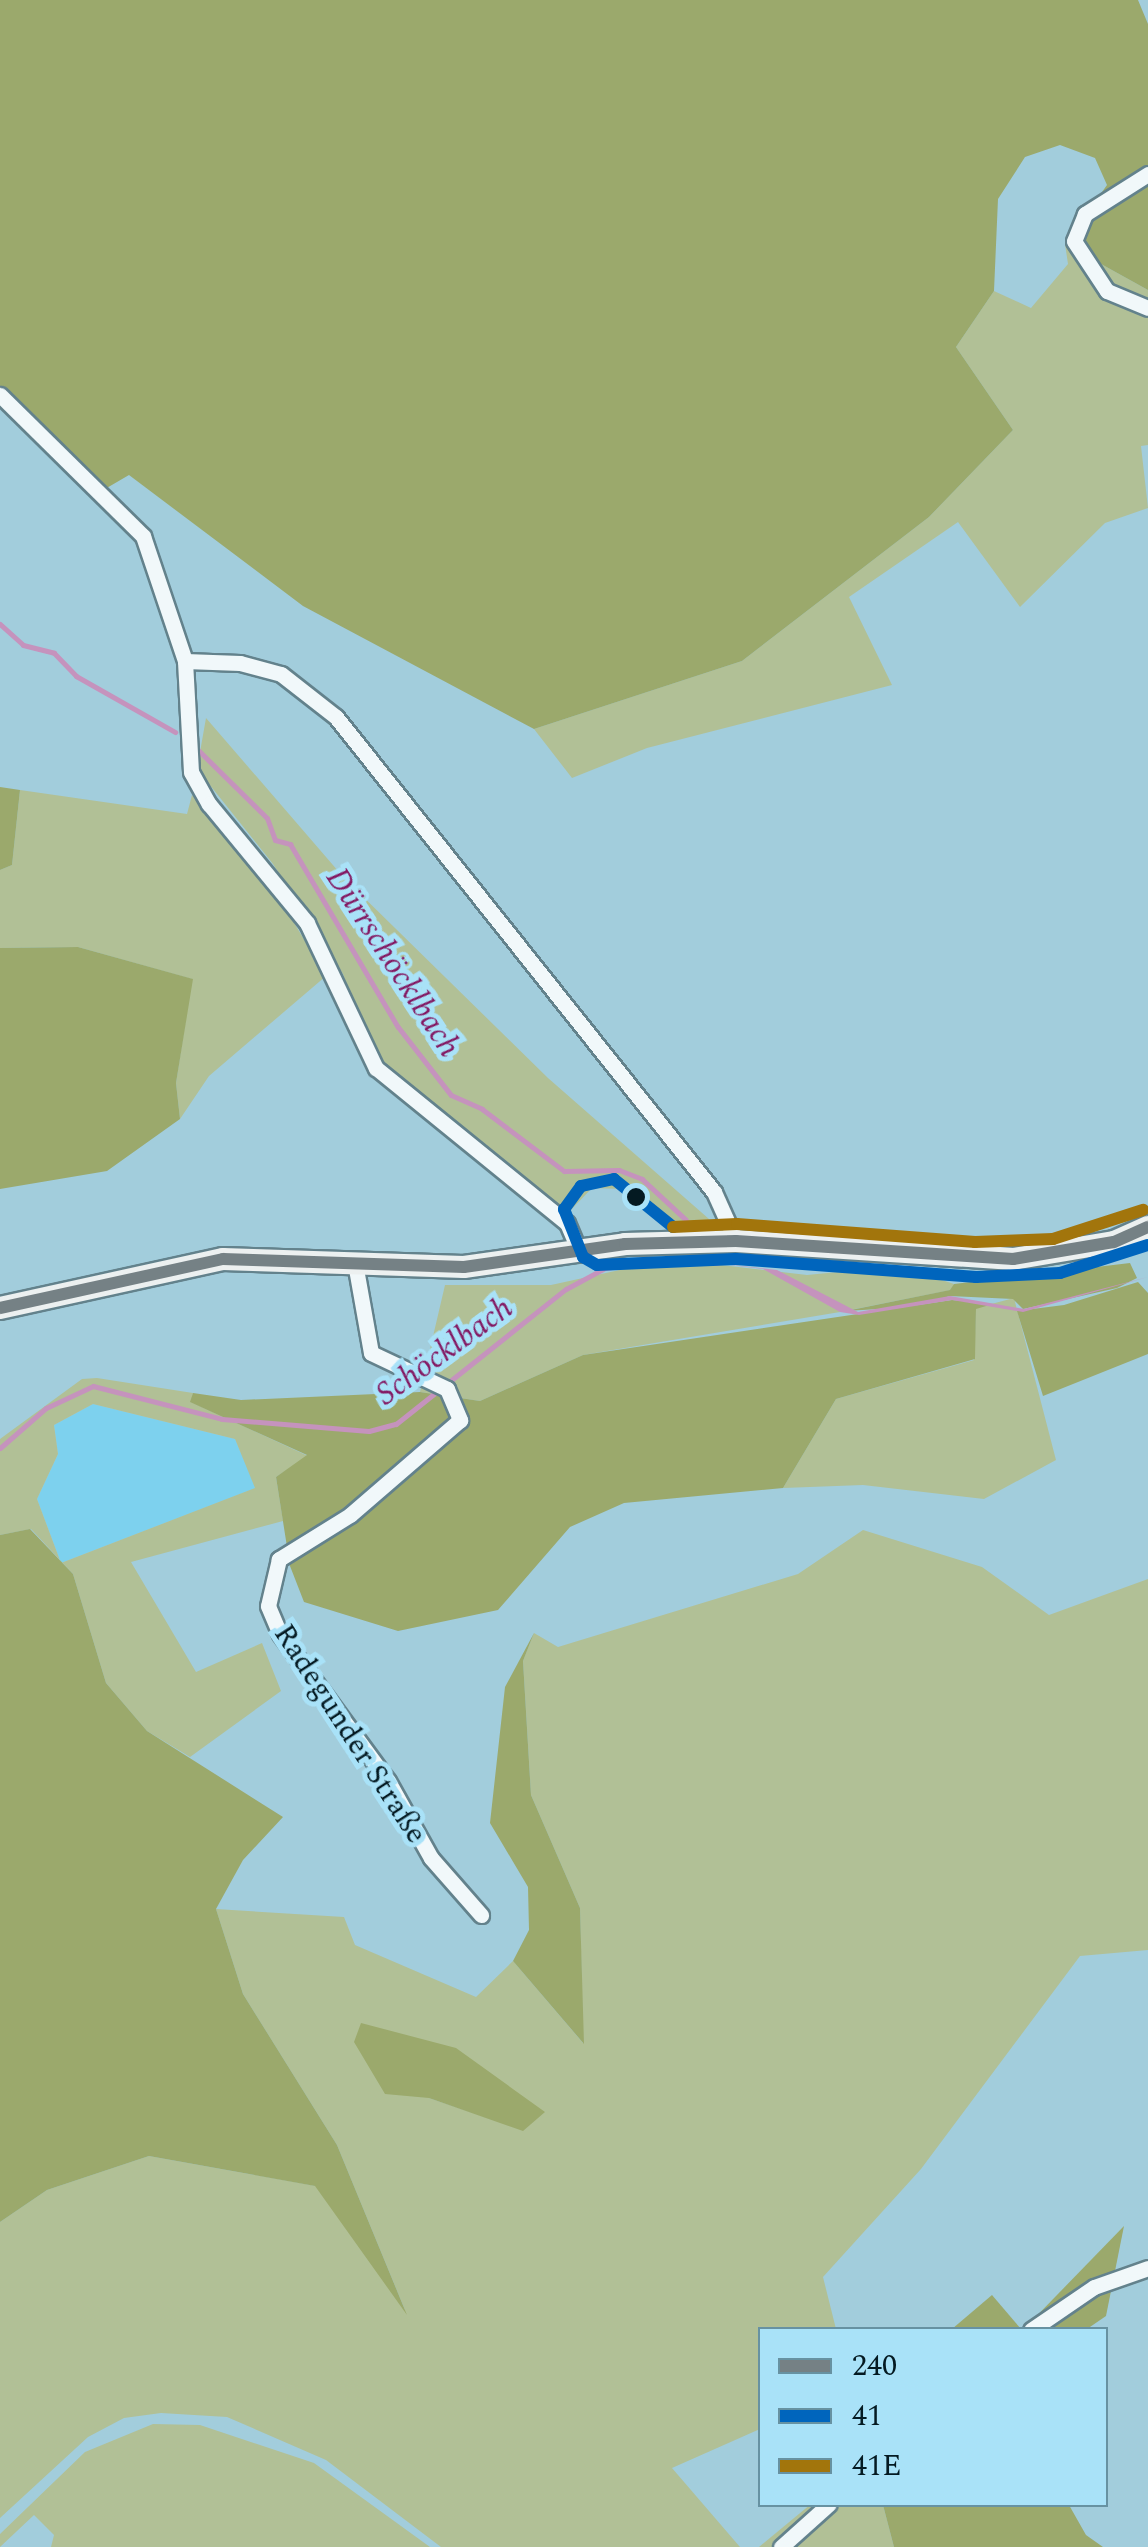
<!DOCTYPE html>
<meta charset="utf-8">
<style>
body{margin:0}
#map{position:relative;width:1148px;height:2547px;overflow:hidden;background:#a2cddc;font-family:Spectral,serif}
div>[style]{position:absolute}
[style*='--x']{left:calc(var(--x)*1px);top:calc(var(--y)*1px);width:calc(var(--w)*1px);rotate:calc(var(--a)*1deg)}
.built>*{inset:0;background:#7dd1ee}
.green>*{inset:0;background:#b1c096}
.forest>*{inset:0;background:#9ba96c}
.water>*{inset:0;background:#c593bd}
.stream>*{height:5px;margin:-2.5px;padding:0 2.5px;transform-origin:2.5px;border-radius:2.5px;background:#c593bd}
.roads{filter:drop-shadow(2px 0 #63828c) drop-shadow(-2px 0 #63828c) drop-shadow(0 2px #63828c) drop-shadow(0 -2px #63828c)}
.street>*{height:15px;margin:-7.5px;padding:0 7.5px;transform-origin:7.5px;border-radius:7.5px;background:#f1f8fa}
.secondary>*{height:22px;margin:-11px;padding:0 11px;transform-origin:11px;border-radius:11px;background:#ecf0f0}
.bus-1>*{height:12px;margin:-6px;padding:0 6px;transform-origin:6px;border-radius:6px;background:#758185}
.bus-2>*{height:12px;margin:-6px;padding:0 6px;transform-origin:6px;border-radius:6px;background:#0065bd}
.bus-3>*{height:12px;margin:-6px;padding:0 6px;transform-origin:6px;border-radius:6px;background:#a2750c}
.dots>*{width:28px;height:28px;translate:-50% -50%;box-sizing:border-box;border:5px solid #a9e2f8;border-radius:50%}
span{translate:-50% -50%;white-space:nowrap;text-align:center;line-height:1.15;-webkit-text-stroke:10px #a9e2f8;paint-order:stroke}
.street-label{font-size:30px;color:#041a22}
.water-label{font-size:32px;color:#831862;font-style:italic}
.legend{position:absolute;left:758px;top:2327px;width:350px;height:180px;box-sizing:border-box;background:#a9e2f8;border:2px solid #6792a2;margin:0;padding:12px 18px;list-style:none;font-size:30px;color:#041a22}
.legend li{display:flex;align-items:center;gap:20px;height:50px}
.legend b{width:50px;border:2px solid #6792a2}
</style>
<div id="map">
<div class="built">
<div style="clip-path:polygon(93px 1404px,235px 1439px,256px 1488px,61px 1563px,37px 1499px,58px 1454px,54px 1425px)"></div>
</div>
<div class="green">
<div style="clip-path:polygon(1065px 244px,1148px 290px,1148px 445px,1141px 446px,1148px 508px,1105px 523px,1020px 607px,958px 522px,849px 597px,892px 685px,647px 748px,572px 778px,534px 729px,742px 661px,929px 517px,1013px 430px,956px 347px,994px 291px,1031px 308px,1068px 264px)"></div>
<div style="clip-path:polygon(206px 718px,345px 879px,548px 1078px,709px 1219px,705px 1224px,669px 1223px,623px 1189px,592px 1188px,569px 1212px,382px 1061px,360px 1025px,343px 974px,273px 864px,197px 769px)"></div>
<div style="clip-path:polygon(20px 790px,187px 814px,192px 795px,272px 886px,326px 976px,209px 1076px,180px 1119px,176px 1083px,192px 979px,78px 947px,0 948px,0 870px,12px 865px)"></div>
<div style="clip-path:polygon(670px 1259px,807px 1275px,899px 1266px,954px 1284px,951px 1290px,840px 1312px,583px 1355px,480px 1401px,420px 1392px,445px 1285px,551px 1285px)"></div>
<div style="clip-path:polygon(1014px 1298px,1056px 1460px,984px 1499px,863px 1485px,783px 1488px,836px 1399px,974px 1360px,976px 1308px)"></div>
<div style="clip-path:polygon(evenodd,97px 1378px,193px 1393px,191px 1402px,308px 1456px,276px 1477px,283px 1521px,131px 1562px,196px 1672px,262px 1643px,281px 1691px,190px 1757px,147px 1731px,106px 1683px,73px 1574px,31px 1529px,0 1535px,0 1439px,82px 1379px,97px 1378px,93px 1404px,235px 1439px,255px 1488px,61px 1563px,37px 1499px,58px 1454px,54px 1425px,93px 1404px)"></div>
<div style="clip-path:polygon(evenodd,863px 1530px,982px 1567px,1049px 1615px,1148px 1579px,1148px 1950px,1080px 1956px,921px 2169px,823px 2277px,836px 2329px,760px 2330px,760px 2429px,672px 2468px,740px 2547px,441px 2547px,326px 2460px,227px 2417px,161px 2413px,124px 2418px,88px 2437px,0 2518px,0 2222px,47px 2190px,149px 2156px,316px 2186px,405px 2310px,337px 2145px,243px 1994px,216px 1909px,344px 1917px,355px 1945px,476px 1997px,513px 1961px,583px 2043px,580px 1908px,531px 1795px,523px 1661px,534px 1633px,558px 1647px,798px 1574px,863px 1530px,429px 2098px,544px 2112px,523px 2130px,429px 2098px)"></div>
<div style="clip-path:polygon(153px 2424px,200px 2425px,314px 2463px,430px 2547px,51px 2547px,54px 2535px,34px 2515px,0 2547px,0 2534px,85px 2452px)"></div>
<div style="clip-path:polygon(811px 2504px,883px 2505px,894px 2547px,759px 2547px)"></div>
</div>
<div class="forest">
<div style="clip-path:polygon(0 0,1138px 0,1148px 24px,1148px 290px,1065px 244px,1107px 185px,1095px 158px,1060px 145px,1025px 157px,998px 199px,994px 291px,956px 347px,1013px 430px,929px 517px,742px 661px,534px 729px,303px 606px,129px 475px,105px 489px,0 394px)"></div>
<div style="clip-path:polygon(0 787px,20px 790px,12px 865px,0 870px)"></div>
<div style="clip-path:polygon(78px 947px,193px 979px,176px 1083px,180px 1119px,107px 1171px,0 1189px,0 948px)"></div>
<div style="clip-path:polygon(1130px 1263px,1137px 1278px,1117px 1288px,1023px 1309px,1013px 1299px,950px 1296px,911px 1307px,846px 1311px,950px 1290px,954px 1284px)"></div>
<div style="clip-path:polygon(1138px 1282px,1148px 1293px,1148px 1354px,1043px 1396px,1017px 1311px,1064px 1305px)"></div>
<div style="clip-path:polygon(952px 1300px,993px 1304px,976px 1309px,975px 1359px,836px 1399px,783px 1488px,624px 1503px,570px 1527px,498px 1610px,398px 1631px,304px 1602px,290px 1566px,276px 1477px,307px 1455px,190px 1402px,193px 1393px,241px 1400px,420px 1392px,480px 1401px,583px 1355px)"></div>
<div style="clip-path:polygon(30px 1529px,73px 1574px,106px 1683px,147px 1731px,283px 1817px,243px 1860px,216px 1909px,243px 1994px,337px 2145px,407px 2315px,315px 2186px,149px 2156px,47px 2190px,0 2222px,0 1535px)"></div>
<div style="clip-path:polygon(534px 1633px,523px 1661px,531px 1795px,580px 1908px,584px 2044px,513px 1961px,529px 1930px,528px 1887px,490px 1823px,505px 1687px)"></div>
<div style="clip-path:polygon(361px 2023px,456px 2048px,545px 2112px,523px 2131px,429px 2098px,385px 2094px,354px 2042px)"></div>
<div style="clip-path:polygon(1124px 2226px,1106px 2316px,1087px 2329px,1023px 2330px)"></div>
<div style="clip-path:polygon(992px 2295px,1021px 2329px,952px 2329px)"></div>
<div style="clip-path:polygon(883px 2505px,1069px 2505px,1086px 2535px,1103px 2547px,894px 2547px)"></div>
</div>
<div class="water">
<div style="clip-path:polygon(715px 1263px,777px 1270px,858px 1312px,950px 1296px,1024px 1309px,1148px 1277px,1023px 1312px,952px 1300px,859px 1315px,840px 1312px,763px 1269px)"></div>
</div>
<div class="stream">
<div style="--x:0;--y:624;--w:31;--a:42"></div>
<div style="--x:23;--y:645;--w:32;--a:14"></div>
<div style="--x:54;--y:653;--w:32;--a:46"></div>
<div style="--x:76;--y:676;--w:114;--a:29.5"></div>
<div style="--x:195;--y:747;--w:101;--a:44.6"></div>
<div style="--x:267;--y:818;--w:23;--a:70"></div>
<div style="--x:275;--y:840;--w:16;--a:15"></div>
<div style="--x:290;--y:844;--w:212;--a:59.5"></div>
<div style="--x:398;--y:1027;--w:86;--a:52.1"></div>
<div style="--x:451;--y:1095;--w:34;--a:24"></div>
<div style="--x:482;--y:1109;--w:103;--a:37.1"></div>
<div style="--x:564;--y:1171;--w:55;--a:-1"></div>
<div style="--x:619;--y:1170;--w:25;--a:21"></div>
<div style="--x:642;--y:1179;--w:60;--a:43"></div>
<div style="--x:0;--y:1448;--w:61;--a:-41"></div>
<div style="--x:46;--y:1408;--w:52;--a:-25.1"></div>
<div style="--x:93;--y:1386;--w:133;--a:14.3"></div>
<div style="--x:222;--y:1419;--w:147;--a:4.7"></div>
<div style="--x:369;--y:1431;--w:28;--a:-15"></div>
<div style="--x:396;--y:1424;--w:217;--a:-38.5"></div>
<div style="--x:566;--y:1289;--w:44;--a:-28.3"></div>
<div style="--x:605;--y:1268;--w:66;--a:-7.9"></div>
<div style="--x:670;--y:1259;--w:47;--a:4.9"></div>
</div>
<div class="roads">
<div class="street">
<div style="--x:1148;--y:174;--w:75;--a:147.6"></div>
<div style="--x:1085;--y:214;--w:29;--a:112"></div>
<div style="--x:1074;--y:241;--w:60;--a:56.6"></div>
<div style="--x:1107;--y:291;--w:44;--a:22.5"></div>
<div style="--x:0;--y:395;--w:201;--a:44.6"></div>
<div style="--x:143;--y:536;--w:132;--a:71.4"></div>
<div style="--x:185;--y:661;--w:111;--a:86.9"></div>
<div style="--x:191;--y:772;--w:37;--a:61"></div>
<div style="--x:209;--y:804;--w:154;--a:50.5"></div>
<div style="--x:307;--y:923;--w:161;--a:64.6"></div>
<div style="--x:376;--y:1068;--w:246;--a:39.1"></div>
<div style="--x:567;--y:1223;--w:30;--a:67"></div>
<div style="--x:185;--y:661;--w:55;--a:2.1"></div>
<div style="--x:240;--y:663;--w:42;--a:15"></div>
<div style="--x:281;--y:674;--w:70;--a:38"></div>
<div style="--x:336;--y:717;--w:607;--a:51.49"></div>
<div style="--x:714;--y:1192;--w:54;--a:65.8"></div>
<div style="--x:355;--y:1263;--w:91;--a:79.9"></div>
<div style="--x:371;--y:1353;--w:84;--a:25.3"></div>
<div style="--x:447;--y:1389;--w:34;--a:67"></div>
<div style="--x:460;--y:1420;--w:145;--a:139.2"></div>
<div style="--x:350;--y:1515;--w:84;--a:148.2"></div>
<div style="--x:279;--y:1559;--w:48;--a:103.2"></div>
<div style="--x:268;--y:1606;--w:30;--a:67"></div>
<div style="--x:280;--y:1634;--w:182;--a:53.7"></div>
<div style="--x:388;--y:1781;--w:88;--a:60.8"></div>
<div style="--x:431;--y:1858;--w:76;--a:48.7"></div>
<div style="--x:1031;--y:2330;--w:76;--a:-34.3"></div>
<div style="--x:1094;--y:2287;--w:57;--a:-19.4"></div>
<div style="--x:781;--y:2547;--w:64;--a:-41.9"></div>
</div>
<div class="secondary">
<div style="--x:0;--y:1308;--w:228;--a:-12.4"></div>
<div style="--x:223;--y:1259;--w:241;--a:1.9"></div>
<div style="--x:464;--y:1267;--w:163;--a:-8.1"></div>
<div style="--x:625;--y:1244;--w:111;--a:-1.5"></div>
<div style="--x:736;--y:1241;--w:278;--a:3.7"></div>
<div style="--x:1013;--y:1259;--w:102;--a:-9.6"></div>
<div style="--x:1114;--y:1242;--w:37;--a:-24"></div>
</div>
</div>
<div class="bus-1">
<div style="--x:0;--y:1308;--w:228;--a:-12.4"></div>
<div style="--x:223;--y:1259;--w:241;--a:1.9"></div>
<div style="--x:464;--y:1267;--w:163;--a:-8.1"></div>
<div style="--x:625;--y:1244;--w:111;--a:-1.5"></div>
<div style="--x:736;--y:1241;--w:278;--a:3.7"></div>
<div style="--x:1013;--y:1259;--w:102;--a:-9.6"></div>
<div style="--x:1114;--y:1242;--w:37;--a:-24"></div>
</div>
<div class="bus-2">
<div style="--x:673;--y:1227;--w:76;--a:-140.9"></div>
<div style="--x:614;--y:1179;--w:34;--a:168"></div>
<div style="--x:581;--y:1186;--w:29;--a:126"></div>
<div style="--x:564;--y:1209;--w:52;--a:68.4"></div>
<div style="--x:583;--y:1257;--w:16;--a:30"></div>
<div style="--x:597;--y:1265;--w:139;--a:-2.5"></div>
<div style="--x:736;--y:1259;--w:241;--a:4.3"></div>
<div style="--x:976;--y:1277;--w:84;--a:-2.7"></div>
<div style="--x:1060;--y:1273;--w:92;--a:-17.7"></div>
</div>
<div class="bus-3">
<div style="--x:673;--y:1227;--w:64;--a:-2.7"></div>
<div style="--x:737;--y:1224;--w:239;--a:4.3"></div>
<div style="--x:975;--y:1242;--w:78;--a:-2.2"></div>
<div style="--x:1053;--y:1239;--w:95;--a:-17.9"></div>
</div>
<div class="dots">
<div style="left:636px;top:1197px;background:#041a22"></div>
</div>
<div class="street-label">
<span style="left:350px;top:1734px;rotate:57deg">Radegunder Straße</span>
</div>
<div class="water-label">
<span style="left:392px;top:963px;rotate:57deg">Dürrschöcklbach</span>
<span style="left:445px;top:1352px;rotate:-36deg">Schöcklbach</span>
</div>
<ul class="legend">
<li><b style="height:12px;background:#758185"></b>240</li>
<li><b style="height:12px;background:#0065bd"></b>41</li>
<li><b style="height:12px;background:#a2750c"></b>41E</li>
</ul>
</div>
